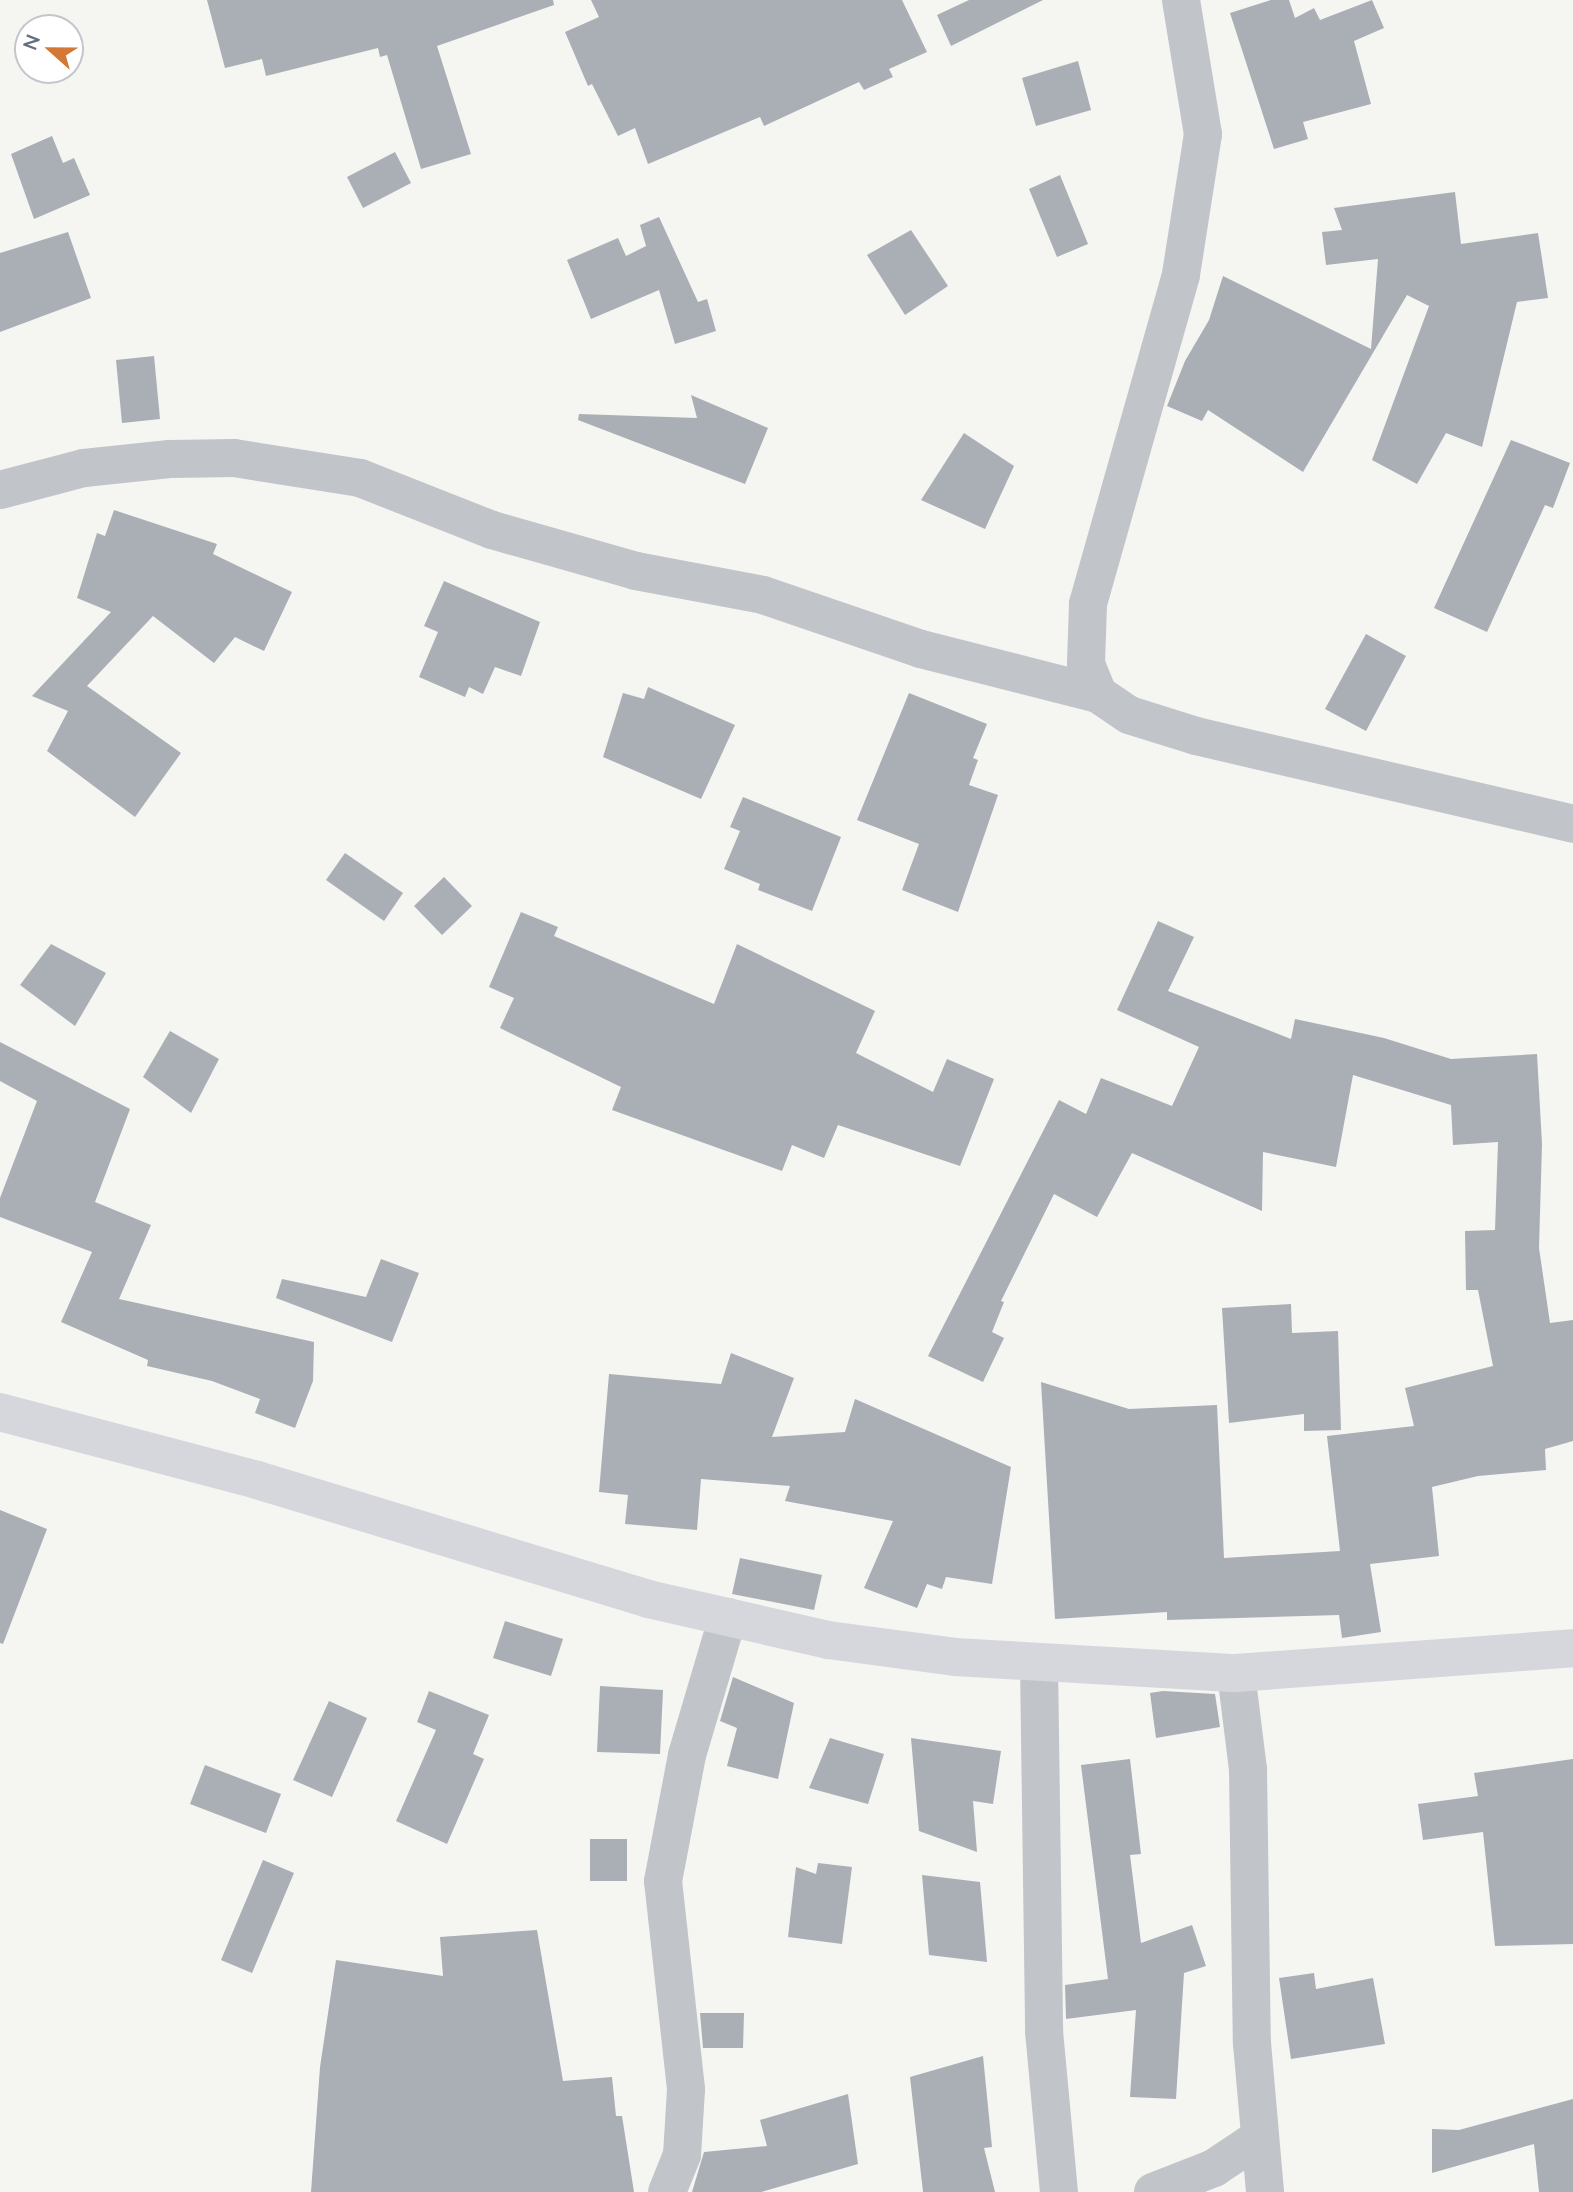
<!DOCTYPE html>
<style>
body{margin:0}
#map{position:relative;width:1573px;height:2192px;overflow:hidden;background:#f5f5f2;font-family:Lato,sans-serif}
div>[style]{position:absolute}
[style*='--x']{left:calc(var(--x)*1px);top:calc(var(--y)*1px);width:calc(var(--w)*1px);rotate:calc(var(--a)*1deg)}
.building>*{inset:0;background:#aaafb6}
.street>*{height:38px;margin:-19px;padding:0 19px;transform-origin:19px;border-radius:19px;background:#c1c4c8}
.secondary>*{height:38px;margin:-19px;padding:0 19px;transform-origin:19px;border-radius:19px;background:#d5d7dc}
span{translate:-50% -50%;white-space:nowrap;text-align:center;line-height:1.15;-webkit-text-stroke:7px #fff;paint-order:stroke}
.north{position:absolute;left:14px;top:14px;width:70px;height:70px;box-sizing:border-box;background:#fff;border:2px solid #c2c6cd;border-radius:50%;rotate:291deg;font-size:19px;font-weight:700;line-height:28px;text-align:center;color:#677081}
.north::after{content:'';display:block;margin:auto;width:24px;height:32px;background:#d37835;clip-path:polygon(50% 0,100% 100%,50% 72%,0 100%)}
</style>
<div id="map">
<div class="building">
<div style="clip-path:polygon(207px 0,553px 0,554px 5px,437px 46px,471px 154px,421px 169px,387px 55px,380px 57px,378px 48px,266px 76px,262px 59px,225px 68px)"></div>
<div style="clip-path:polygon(591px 0,902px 0,927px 52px,889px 69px,893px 77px,864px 90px,859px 82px,764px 126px,760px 117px,648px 164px,635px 128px,618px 136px,592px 84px,588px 86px,565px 32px,599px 17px)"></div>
<div style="clip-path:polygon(969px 0,1043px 0,951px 46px,937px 15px)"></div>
<div style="clip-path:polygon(1271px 0,1289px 0,1295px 18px,1314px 8px,1320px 20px,1372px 0,1384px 28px,1354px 41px,1371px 104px,1303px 122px,1308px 139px,1274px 149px,1230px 13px)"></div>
<div style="clip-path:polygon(1078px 61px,1091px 110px,1036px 126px,1022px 78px)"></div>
<div style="clip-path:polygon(52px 136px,63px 163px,74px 158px,90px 195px,34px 219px,11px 154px)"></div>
<div style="clip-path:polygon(395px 152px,411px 183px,363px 208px,347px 177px)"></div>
<div style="clip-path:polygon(1060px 175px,1088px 244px,1057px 257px,1029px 189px)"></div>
<div style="clip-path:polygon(1455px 192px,1461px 244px,1538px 233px,1548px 298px,1517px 302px,1482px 447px,1446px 433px,1417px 484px,1372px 460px,1429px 306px,1407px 295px,1303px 472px,1208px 410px,1202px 421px,1167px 406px,1185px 361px,1209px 320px,1223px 276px,1371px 349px,1378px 259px,1326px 265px,1322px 232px,1342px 230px,1334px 208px)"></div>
<div style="clip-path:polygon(659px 217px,698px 302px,707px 299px,716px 331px,675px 344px,659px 290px,591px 319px,567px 260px,618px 238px,626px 256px,646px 246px,640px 225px)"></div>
<div style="clip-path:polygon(911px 230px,948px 286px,905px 315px,867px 255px)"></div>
<div style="clip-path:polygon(68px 232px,91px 298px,0 332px,0 253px)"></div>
<div style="clip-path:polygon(154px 356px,160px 419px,122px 423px,116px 360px)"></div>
<div style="clip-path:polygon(691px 395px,768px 428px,745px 484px,578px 420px,579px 414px,697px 418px)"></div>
<div style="clip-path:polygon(964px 433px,1014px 466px,985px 529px,921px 500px)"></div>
<div style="clip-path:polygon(1511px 440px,1570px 463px,1553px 508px,1545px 505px,1487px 632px,1434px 608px)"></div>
<div style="clip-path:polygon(114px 510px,217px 544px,213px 554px,292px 592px,264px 651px,235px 637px,214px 663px,153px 616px,87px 686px,181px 753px,135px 817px,47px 751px,68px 711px,32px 696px,111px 612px,77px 598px,97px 533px,105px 536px)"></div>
<div style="clip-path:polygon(444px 581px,540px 622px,521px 676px,495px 667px,483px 694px,469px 687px,465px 697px,419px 677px,438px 632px,424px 626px)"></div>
<div style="clip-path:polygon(1366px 634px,1406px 656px,1366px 731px,1325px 709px)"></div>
<div style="clip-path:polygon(648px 687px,735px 725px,701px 799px,603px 757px,623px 693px,644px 699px)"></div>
<div style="clip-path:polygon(909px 693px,987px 724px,973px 758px,978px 760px,969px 785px,998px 795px,958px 912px,902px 890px,919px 844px,857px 820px)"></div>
<div style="clip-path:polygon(743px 797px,841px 837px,812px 911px,758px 890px,760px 884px,724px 869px,740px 831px,730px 827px)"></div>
<div style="clip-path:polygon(345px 853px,403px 893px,384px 921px,326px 880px)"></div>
<div style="clip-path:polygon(444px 877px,472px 906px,442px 935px,414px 906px)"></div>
<div style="clip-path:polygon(521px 912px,558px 927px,554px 936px,714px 1004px,737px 944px,875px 1011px,856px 1053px,933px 1092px,947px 1059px,994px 1079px,960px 1166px,838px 1125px,824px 1158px,792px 1145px,782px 1171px,612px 1110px,621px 1087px,500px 1028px,514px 998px,489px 987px)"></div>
<div style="clip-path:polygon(1158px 921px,1194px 937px,1168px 991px,1291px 1039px,1295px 1019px,1384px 1038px,1451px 1059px,1537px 1054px,1542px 1144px,1539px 1248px,1550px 1323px,1573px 1320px,1573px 1441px,1545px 1449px,1546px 1470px,1478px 1476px,1432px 1487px,1439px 1556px,1370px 1564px,1381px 1632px,1342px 1638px,1339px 1615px,1167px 1620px,1167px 1612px,1055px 1619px,1041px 1382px,1129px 1409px,1217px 1405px,1224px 1558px,1340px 1551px,1327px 1436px,1414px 1426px,1405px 1388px,1493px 1366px,1478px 1290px,1466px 1290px,1465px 1231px,1495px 1230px,1498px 1142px,1453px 1145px,1451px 1105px,1353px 1075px,1336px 1167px,1263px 1152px,1262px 1211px,1132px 1153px,1097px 1217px,1054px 1194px,1001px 1301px,1004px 1302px,992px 1332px,1004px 1338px,983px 1382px,928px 1356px,1059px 1100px,1086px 1114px,1101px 1078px,1172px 1106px,1199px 1047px,1117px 1010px)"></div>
<div style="clip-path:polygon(51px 944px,106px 973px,75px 1026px,20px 985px)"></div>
<div style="clip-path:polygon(170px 1031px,219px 1059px,191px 1113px,143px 1077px)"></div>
<div style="clip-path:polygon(0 1042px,130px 1109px,95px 1202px,151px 1225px,119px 1299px,314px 1342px,313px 1381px,295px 1428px,255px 1413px,260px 1399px,212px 1381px,147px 1366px,148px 1360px,61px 1322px,92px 1252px,0 1217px,0 1198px,37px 1101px,0 1081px)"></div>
<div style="clip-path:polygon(381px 1259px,419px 1273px,392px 1342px,276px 1298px,282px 1279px,366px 1297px)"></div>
<div style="clip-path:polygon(1291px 1304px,1292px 1333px,1338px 1331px,1341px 1430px,1304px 1431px,1304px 1414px,1229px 1423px,1222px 1308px)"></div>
<div style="clip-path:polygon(731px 1353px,794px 1378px,772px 1437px,845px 1432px,855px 1399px,1011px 1467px,992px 1584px,946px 1577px,942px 1589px,927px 1584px,917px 1608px,864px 1588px,893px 1521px,785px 1501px,790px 1486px,701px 1479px,697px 1530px,625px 1524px,628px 1495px,599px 1492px,609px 1374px,721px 1384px)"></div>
<div style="clip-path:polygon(0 1510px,47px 1529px,3px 1644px,0 1643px)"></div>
<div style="clip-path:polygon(740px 1558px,822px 1575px,814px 1610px,732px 1594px)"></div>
<div style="clip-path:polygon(505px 1621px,563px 1639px,551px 1676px,493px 1658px)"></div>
<div style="clip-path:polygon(733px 1677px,794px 1703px,778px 1779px,727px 1766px,737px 1728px,720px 1721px)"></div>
<div style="clip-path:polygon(600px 1686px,663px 1690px,660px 1754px,597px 1752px)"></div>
<div style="clip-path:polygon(429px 1691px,489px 1715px,473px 1754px,484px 1759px,447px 1844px,396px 1821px,436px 1730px,417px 1722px)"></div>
<div style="clip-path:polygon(1163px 1691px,1215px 1694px,1220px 1727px,1156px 1738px,1150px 1693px)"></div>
<div style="clip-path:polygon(329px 1701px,367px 1718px,332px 1797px,293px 1780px)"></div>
<div style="clip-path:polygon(830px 1738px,884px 1754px,868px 1804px,809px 1788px)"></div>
<div style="clip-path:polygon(911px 1738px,1001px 1751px,993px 1804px,973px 1801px,977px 1852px,919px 1831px)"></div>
<div style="clip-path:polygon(1130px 1759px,1141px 1854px,1130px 1855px,1141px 1943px,1192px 1925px,1206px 1966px,1184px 1973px,1176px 2099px,1130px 2097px,1136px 2010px,1066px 2019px,1065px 1985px,1108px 1979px,1081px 1765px)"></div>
<div style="clip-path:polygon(1573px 1759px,1573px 1944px,1495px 1946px,1483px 1832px,1423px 1840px,1418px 1804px,1478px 1796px,1474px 1773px)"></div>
<div style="clip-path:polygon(205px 1765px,281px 1794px,266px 1833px,190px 1804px)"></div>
<div style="clip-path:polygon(590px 1839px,627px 1839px,627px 1881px,590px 1881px)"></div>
<div style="clip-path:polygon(263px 1860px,294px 1873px,252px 1973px,221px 1960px)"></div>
<div style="clip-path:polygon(818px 1863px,852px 1867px,842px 1944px,788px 1937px,796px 1867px,816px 1874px)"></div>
<div style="clip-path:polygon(922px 1875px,980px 1882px,987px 1962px,929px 1955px)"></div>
<div style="clip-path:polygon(537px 1930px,563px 2081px,612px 2077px,616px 2116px,622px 2116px,634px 2192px,311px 2192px,320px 2067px,336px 1960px,443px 1976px,440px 1937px)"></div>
<div style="clip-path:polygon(1314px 1973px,1316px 1989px,1373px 1978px,1385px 2044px,1291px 2059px,1279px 1978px)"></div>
<div style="clip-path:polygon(700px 2013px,744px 2013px,743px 2048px,703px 2048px)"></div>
<div style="clip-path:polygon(983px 2056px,992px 2147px,984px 2148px,995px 2192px,923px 2192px,910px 2077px)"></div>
<div style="clip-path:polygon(848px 2094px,858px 2164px,761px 2192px,692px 2192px,704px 2152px,767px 2146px,760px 2120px)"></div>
<div style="clip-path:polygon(1573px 2099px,1573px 2192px,1539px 2192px,1534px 2144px,1432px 2173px,1432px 2129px,1459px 2130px)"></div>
</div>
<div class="street">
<div style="--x:1181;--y:0;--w:136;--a:80.7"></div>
<div style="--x:1203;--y:134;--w:143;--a:98.9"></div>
<div style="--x:1181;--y:275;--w:342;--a:105.8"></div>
<div style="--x:1088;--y:604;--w:60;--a:91.9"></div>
<div style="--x:1086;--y:664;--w:32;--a:68"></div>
<div style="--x:1098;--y:694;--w:37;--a:34"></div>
<div style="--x:1129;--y:715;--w:70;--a:17.4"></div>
<div style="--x:1196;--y:736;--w:387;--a:13.1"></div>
<div style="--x:0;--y:490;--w:87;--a:-14.7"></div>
<div style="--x:84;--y:468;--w:86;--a:-6"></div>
<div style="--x:170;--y:459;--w:64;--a:-0.9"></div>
<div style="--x:234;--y:458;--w:128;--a:9"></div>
<div style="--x:360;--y:478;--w:142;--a:21.5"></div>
<div style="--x:492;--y:530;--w:150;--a:15.9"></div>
<div style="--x:636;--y:571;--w:129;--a:10.7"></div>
<div style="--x:763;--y:595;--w:167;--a:18.9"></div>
<div style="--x:921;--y:649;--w:183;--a:14.3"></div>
<div style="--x:1039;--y:1663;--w:368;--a:89.2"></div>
<div style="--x:1044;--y:2031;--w:162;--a:84.7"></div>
<div style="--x:1236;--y:1673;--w:97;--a:82.9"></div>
<div style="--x:1248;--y:1769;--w:274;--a:89.2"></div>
<div style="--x:1252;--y:2043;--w:150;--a:85"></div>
<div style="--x:667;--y:2192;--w:40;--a:-68"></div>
<div style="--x:682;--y:2155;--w:66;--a:-86.5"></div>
<div style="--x:686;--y:2089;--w:209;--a:-96.3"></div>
<div style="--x:663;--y:1881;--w:128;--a:-79.2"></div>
<div style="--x:687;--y:1755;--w:144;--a:-73.5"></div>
<div style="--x:1153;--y:2192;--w:66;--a:-21.5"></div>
<div style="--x:1214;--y:2168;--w:54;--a:-33.7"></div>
</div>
<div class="secondary">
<div style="--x:0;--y:1412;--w:266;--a:14.8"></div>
<div style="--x:257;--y:1480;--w:409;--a:16.9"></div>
<div style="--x:648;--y:1599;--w:185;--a:12.8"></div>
<div style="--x:828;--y:1640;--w:128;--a:7.6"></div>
<div style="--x:955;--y:1657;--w:281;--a:3.3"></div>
<div style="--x:1236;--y:1673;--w:338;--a:-4.2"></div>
</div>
<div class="north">N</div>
</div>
